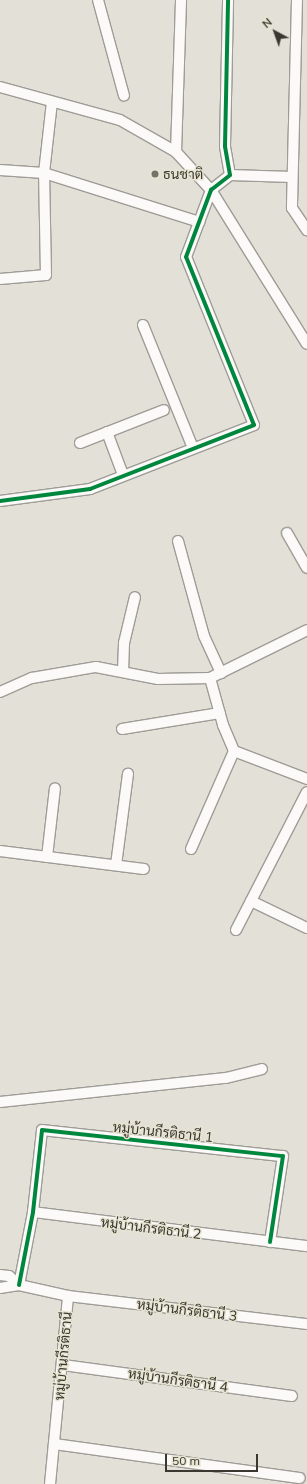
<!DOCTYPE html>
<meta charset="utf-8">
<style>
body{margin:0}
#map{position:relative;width:307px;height:1484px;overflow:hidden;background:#e3e0d7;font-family:Mulish,Sarabun,sans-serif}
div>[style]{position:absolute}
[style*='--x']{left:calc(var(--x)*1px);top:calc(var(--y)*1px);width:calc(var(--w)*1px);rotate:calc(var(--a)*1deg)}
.roads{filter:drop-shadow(1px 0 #9e9c96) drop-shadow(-1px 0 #9e9c96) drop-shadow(0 1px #9e9c96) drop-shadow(0 -1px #9e9c96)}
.street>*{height:10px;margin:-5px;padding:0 5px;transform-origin:5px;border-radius:5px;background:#fbfaf9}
.cycleway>*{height:4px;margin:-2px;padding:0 2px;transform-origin:2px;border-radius:2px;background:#00873e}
.dots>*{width:11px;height:11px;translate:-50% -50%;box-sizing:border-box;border:2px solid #e8e4d2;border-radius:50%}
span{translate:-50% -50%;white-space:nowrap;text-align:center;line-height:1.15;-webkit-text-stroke:3px #e8e4d2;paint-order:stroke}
.poi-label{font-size:14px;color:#393730}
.left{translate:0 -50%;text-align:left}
.street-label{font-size:14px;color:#393730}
.north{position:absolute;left:255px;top:12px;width:40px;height:40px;-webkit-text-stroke:3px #e8e4d2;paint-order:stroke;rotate:319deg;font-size:11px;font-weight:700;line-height:16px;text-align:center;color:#393730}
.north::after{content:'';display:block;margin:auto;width:14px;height:18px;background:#393730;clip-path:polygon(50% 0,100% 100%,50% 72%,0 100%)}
.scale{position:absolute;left:165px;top:1454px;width:93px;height:18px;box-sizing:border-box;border:2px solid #393730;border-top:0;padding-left:5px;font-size:12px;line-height:14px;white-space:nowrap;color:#393730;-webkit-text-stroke:3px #e8e4d2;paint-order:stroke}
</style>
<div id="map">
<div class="roads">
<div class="street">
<div style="--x:98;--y:0;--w:99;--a:74.8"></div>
<div style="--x:297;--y:0;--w:208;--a:91.4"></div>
<div style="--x:292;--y:208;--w:27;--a:56"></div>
<div style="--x:0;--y:87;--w:124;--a:15.4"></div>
<div style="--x:120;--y:120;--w:64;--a:29.7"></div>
<div style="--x:176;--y:152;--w:52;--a:47.4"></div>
<div style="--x:211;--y:190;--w:181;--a:58.1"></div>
<div style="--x:176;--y:152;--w:152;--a:-88.1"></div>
<div style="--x:0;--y:170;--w:44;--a:3.9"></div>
<div style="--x:44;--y:173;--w:163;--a:17.5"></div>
<div style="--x:230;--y:175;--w:62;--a:1.8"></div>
<div style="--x:0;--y:279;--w:46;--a:-5"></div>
<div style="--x:46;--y:275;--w:102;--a:-91.1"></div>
<div style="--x:44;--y:173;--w:71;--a:-83.6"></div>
<div style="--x:143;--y:325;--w:133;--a:67.9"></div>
<div style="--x:107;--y:432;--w:46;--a:69.6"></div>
<div style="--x:80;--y:443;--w:90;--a:-21.4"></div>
<div style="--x:0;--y:501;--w:91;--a:-7.6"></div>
<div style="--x:90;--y:489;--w:176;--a:-21.3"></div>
<div style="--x:254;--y:425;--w:181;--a:-112"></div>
<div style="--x:186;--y:257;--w:72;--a:-69.5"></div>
<div style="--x:211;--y:190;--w:24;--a:-38"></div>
<div style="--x:230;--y:175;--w:29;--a:-100"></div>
<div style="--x:225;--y:146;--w:146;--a:-88.8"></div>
<div style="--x:287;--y:533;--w:40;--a:60.3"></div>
<div style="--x:178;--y:541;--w:98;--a:74.7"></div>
<div style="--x:204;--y:636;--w:41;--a:65.3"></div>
<div style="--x:123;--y:672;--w:29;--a:-88"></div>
<div style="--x:124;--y:643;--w:47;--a:-76.6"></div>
<div style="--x:210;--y:678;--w:49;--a:74.5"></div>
<div style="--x:223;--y:725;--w:28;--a:67"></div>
<div style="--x:234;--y:751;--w:78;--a:21"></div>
<div style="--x:0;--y:692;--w:35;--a:-24"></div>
<div style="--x:32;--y:678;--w:65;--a:-9.8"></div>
<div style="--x:96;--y:667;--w:63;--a:11"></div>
<div style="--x:158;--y:679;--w:52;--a:-1.1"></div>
<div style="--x:210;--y:678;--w:108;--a:-26.3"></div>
<div style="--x:122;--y:729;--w:99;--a:-9.3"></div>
<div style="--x:191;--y:849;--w:107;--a:-66.3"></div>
<div style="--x:0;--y:851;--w:145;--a:7.1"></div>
<div style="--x:47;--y:857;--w:69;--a:-83.4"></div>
<div style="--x:116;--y:865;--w:92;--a:-82.5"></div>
<div style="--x:251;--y:901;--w:62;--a:25.7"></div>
<div style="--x:236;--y:930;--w:155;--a:-62.8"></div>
<div style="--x:0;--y:1102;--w:227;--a:-6.1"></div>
<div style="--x:226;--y:1078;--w:37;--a:-14"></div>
<div style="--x:33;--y:1212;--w:276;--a:7.1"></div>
<div style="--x:0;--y:1275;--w:9;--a:6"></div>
<div style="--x:9;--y:1276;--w:13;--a:42"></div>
<div style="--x:19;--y:1285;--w:74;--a:-79.1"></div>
<div style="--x:33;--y:1212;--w:82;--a:-83.7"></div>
<div style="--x:42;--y:1130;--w:242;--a:6.2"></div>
<div style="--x:283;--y:1156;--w:87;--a:98.6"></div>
<div style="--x:0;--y:1288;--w:19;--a:-9"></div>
<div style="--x:19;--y:1285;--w:50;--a:12.7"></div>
<div style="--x:68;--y:1296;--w:241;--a:6.7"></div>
<div style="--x:63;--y:1365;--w:231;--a:7.7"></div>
<div style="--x:54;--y:1444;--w:248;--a:7.9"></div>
<div style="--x:50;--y:1484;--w:189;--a:-84.5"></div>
</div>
</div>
<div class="cycleway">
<div style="--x:0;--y:501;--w:91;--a:-7.6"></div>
<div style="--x:90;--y:489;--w:176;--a:-21.3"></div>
<div style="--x:254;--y:425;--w:181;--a:-112"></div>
<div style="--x:186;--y:257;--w:72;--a:-69.5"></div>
<div style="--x:211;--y:190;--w:24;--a:-38"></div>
<div style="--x:230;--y:175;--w:29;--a:-100"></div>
<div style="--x:225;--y:146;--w:146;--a:-88.8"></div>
<div style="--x:19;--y:1285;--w:74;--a:-79.1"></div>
<div style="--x:33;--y:1212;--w:82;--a:-83.7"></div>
<div style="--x:42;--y:1130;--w:242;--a:6.2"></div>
<div style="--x:283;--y:1156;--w:87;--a:98.6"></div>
</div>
<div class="dots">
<div style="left:155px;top:174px;background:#74726a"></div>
</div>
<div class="poi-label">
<span class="left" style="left:163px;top:174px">ธนชาติ</span>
</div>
<div class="street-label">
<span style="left:163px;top:1132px;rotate:6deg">หมู่บ้านกีรติธานี 1</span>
<span style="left:151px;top:1228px;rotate:7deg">หมู่บ้านกีรติธานี 2</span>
<span style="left:187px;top:1310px;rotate:7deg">หมู่บ้านกีรติธานี 3</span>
<span style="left:63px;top:1356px;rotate:-85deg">หมู่บ้านกีรติธานี</span>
<span style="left:178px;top:1380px;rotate:8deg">หมู่บ้านกีรติธานี 4</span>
</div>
<div class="north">N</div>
<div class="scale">50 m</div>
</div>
